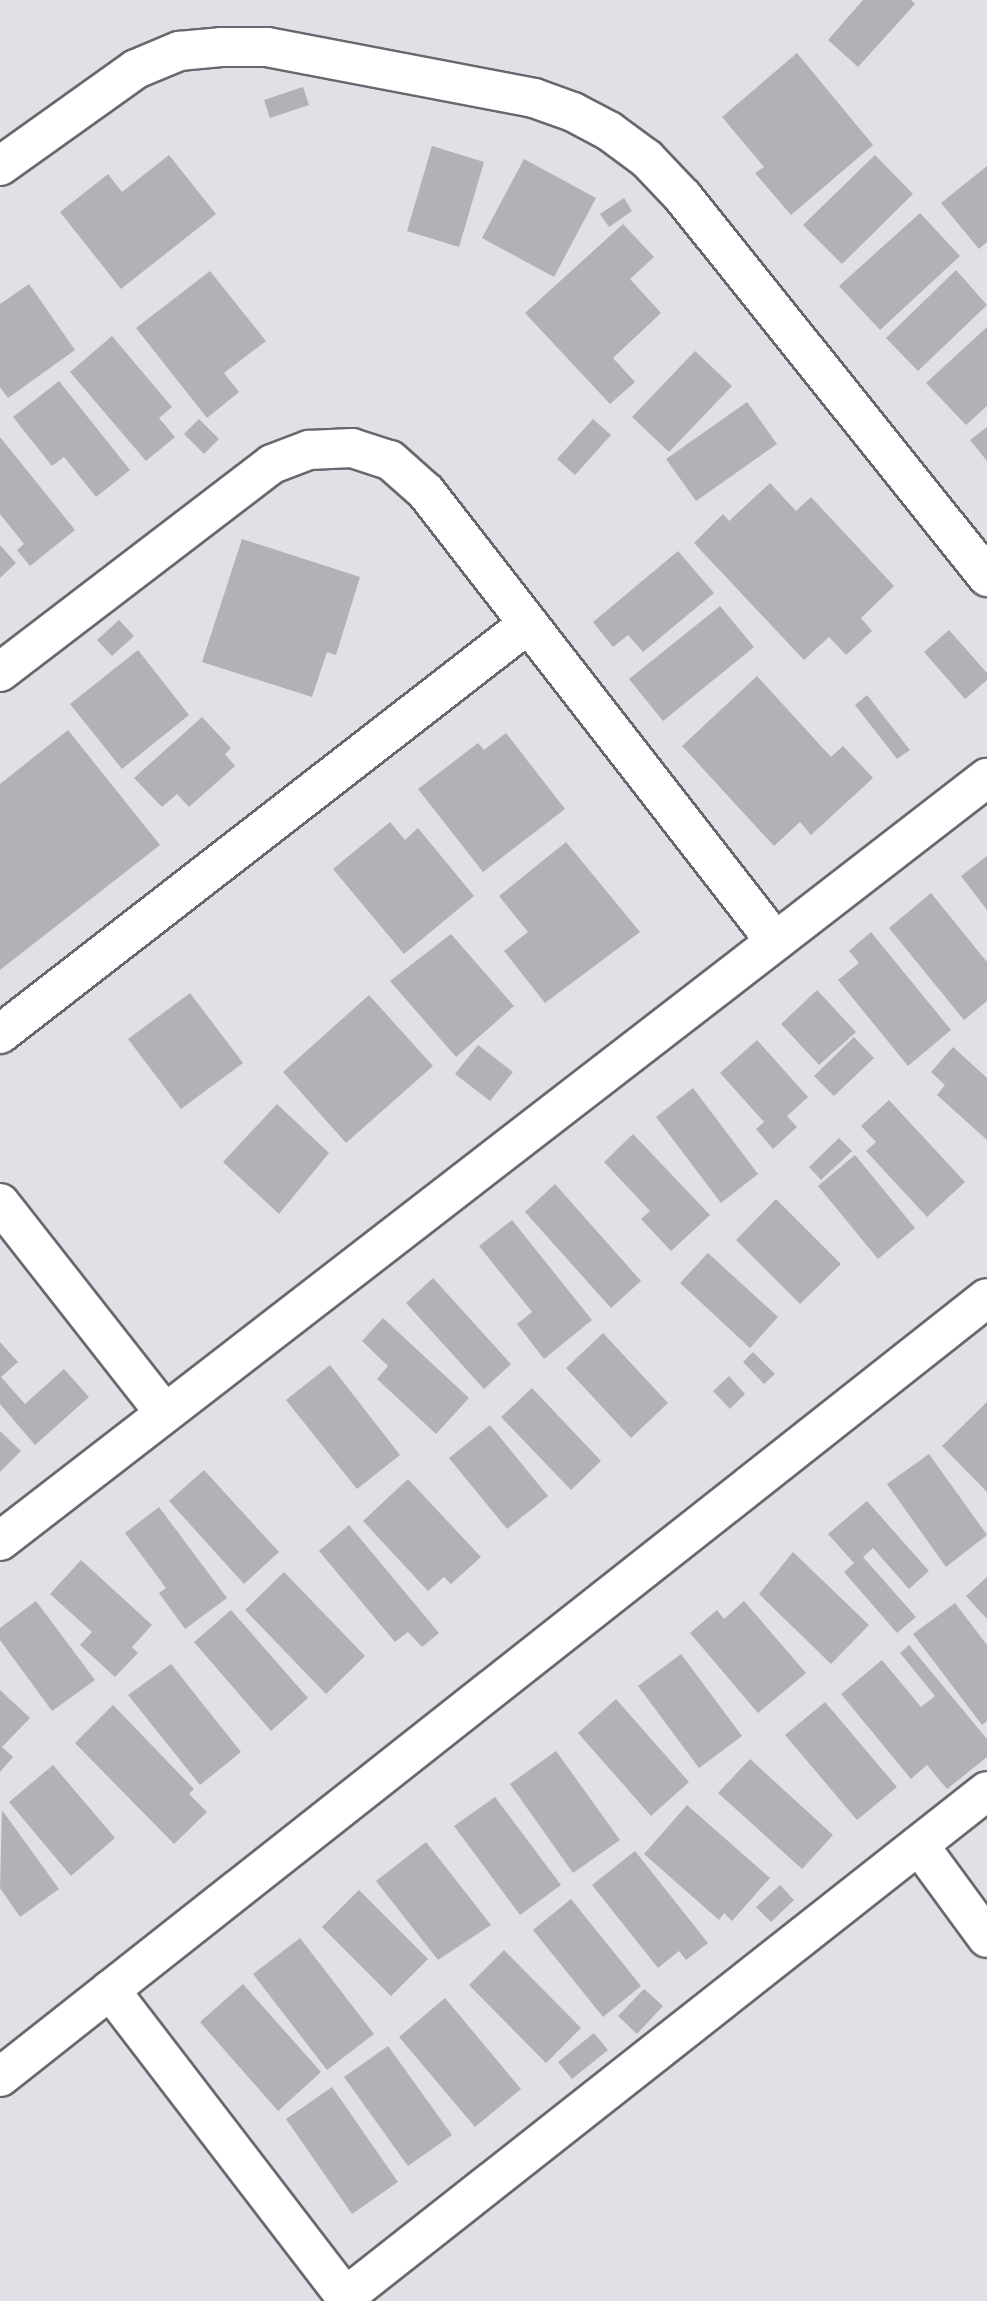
<!DOCTYPE html>
<style>
body{margin:0}
#map{position:relative;width:987px;height:2301px;overflow:hidden;background:#dfe1e7;font-family:"Asap Condensed",sans-serif}
div>[style]{position:absolute}
[style*='--x']{left:calc(var(--x)*1px);top:calc(var(--y)*1px);width:calc(var(--w)*1px);rotate:calc(var(--a)*1deg)}
.building>*{inset:0;background:#b1b2b8}
.roads{filter:drop-shadow(2px 0 #67696e) drop-shadow(-2px 0 #67696e) drop-shadow(0 2px #67696e) drop-shadow(0 -2px #67696e)}
.minor>*{height:38px;margin:-19px;padding:0 19px;transform-origin:19px;border-radius:19px;background:#fff}
span{translate:-50% -50%;white-space:nowrap;text-align:center;line-height:1.15;-webkit-text-stroke:7px #fff;paint-order:stroke}
</style>
<div id="map">
<div class="building">
<div style="clip-path:polygon(863px 0,911px 0,915px 4px,858px 67px,828px 40px)"></div>
<div style="clip-path:polygon(797px 53px,873px 145px,791px 215px,755px 173px,764px 167px,722px 117px)"></div>
<div style="clip-path:polygon(303px 87px,309px 105px,270px 118px,264px 100px)"></div>
<div style="clip-path:polygon(432px 146px,484px 162px,459px 247px,407px 231px)"></div>
<div style="clip-path:polygon(169px 155px,216px 214px,121px 289px,60px 212px,108px 174px,122px 192px)"></div>
<div style="clip-path:polygon(875px 155px,913px 194px,842px 264px,803px 225px)"></div>
<div style="clip-path:polygon(524px 159px,596px 198px,554px 277px,482px 238px)"></div>
<div style="clip-path:polygon(987px 166px,987px 242px,979px 249px,941px 203px)"></div>
<div style="clip-path:polygon(624px 198px,632px 211px,609px 227px,600px 214px)"></div>
<div style="clip-path:polygon(920px 213px,960px 256px,880px 330px,839px 286px)"></div>
<div style="clip-path:polygon(623px 224px,654px 257px,630px 279px,661px 313px,613px 358px,635px 382px,610px 404px,525px 313px)"></div>
<div style="clip-path:polygon(956px 270px,987px 305px,918px 371px,886px 338px)"></div>
<div style="clip-path:polygon(210px 271px,266px 341px,224px 373px,239px 392px,207px 418px,136px 328px)"></div>
<div style="clip-path:polygon(29px 284px,75px 350px,8px 398px,0 387px,0 304px)"></div>
<div style="clip-path:polygon(987px 327px,987px 406px,966px 425px,926px 383px)"></div>
<div style="clip-path:polygon(112px 336px,172px 407px,159px 418px,175px 437px,146px 461px,70px 372px)"></div>
<div style="clip-path:polygon(695px 351px,732px 386px,669px 452px,632px 417px)"></div>
<div style="clip-path:polygon(59px 381px,130px 470px,96px 497px,64px 457px,52px 466px,13px 417px)"></div>
<div style="clip-path:polygon(747px 402px,777px 444px,696px 501px,666px 459px)"></div>
<div style="clip-path:polygon(199px 419px,219px 439px,204px 454px,184px 434px)"></div>
<div style="clip-path:polygon(593px 419px,611px 435px,575px 475px,557px 459px)"></div>
<div style="clip-path:polygon(987px 427px,987px 461px,970px 440px)"></div>
<div style="clip-path:polygon(0 437px,75px 530px,30px 566px,17px 550px,24px 544px,0 514px)"></div>
<div style="clip-path:polygon(770px 483px,796px 511px,811px 497px,894px 586px,861px 618px,872px 631px,846px 655px,829px 637px,804px 660px,694px 543px,723px 514px,729px 521px)"></div>
<div style="clip-path:polygon(242px 539px,360px 577px,336px 655px,327px 652px,312px 697px,202px 662px)"></div>
<div style="clip-path:polygon(0 545px,16px 563px,0 578px)"></div>
<div style="clip-path:polygon(678px 551px,714px 593px,643px 652px,628px 635px,613px 647px,593px 622px)"></div>
<div style="clip-path:polygon(720px 606px,754px 647px,663px 721px,629px 679px)"></div>
<div style="clip-path:polygon(119px 620px,134px 636px,112px 656px,97px 640px)"></div>
<div style="clip-path:polygon(949px 630px,987px 673px,987px 680px,965px 699px,924px 652px)"></div>
<div style="clip-path:polygon(138px 650px,189px 715px,122px 769px,70px 704px)"></div>
<div style="clip-path:polygon(757px 676px,831px 757px,843px 746px,873px 778px,811px 835px,800px 822px,774px 846px,682px 746px)"></div>
<div style="clip-path:polygon(867px 695px,910px 750px,897px 759px,855px 705px)"></div>
<div style="clip-path:polygon(202px 717px,231px 748px,225px 754px,235px 766px,189px 807px,177px 794px,162px 807px,134px 778px)"></div>
<div style="clip-path:polygon(68px 730px,160px 845px,0 970px,0 784px)"></div>
<div style="clip-path:polygon(506px 733px,565px 809px,483px 872px,418px 789px,478px 743px,484px 750px)"></div>
<div style="clip-path:polygon(390px 822px,405px 840px,418px 828px,474px 896px,404px 954px,333px 869px)"></div>
<div style="clip-path:polygon(566px 842px,640px 932px,545px 1003px,504px 951px,528px 932px,499px 896px)"></div>
<div style="clip-path:polygon(987px 856px,987px 910px,961px 876px)"></div>
<div style="clip-path:polygon(931px 893px,987px 962px,987px 1001px,964px 1020px,889px 928px)"></div>
<div style="clip-path:polygon(871px 932px,951px 1030px,908px 1066px,838px 980px,859px 963px,849px 951px)"></div>
<div style="clip-path:polygon(451px 934px,514px 1006px,456px 1057px,390px 981px)"></div>
<div style="clip-path:polygon(817px 990px,856px 1032px,819px 1065px,781px 1024px)"></div>
<div style="clip-path:polygon(190px 993px,243px 1063px,181px 1109px,128px 1039px)"></div>
<div style="clip-path:polygon(369px 995px,433px 1066px,346px 1143px,283px 1072px)"></div>
<div style="clip-path:polygon(854px 1037px,874px 1058px,834px 1096px,814px 1076px)"></div>
<div style="clip-path:polygon(757px 1040px,808px 1097px,787px 1116px,797px 1127px,773px 1149px,756px 1129px,764px 1122px,720px 1073px)"></div>
<div style="clip-path:polygon(478px 1045px,513px 1072px,490px 1101px,455px 1074px)"></div>
<div style="clip-path:polygon(953px 1047px,987px 1078px,987px 1140px,937px 1095px,945px 1085px,931px 1072px)"></div>
<div style="clip-path:polygon(693px 1088px,758px 1174px,721px 1203px,656px 1117px)"></div>
<div style="clip-path:polygon(889px 1100px,965px 1182px,927px 1217px,866px 1151px,876px 1142px,861px 1126px)"></div>
<div style="clip-path:polygon(277px 1104px,329px 1153px,279px 1214px,223px 1162px)"></div>
<div style="clip-path:polygon(633px 1134px,710px 1215px,671px 1251px,641px 1219px,650px 1211px,604px 1162px)"></div>
<div style="clip-path:polygon(839px 1138px,852px 1151px,821px 1180px,809px 1167px)"></div>
<div style="clip-path:polygon(855px 1155px,915px 1228px,878px 1259px,818px 1186px)"></div>
<div style="clip-path:polygon(555px 1184px,641px 1281px,611px 1308px,525px 1212px)"></div>
<div style="clip-path:polygon(776px 1199px,841px 1264px,800px 1304px,736px 1240px)"></div>
<div style="clip-path:polygon(512px 1220px,592px 1320px,544px 1359px,517px 1324px,532px 1312px,479px 1246px)"></div>
<div style="clip-path:polygon(708px 1253px,778px 1317px,750px 1348px,680px 1283px)"></div>
<div style="clip-path:polygon(433px 1278px,511px 1364px,484px 1389px,406px 1303px)"></div>
<div style="clip-path:polygon(383px 1318px,469px 1398px,436px 1434px,377px 1379px,388px 1366px,362px 1341px)"></div>
<div style="clip-path:polygon(603px 1333px,668px 1403px,631px 1438px,566px 1368px)"></div>
<div style="clip-path:polygon(0 1342px,18px 1362px,1px 1377px,25px 1404px,64px 1369px,89px 1397px,35px 1445px,0 1404px)"></div>
<div style="clip-path:polygon(753px 1352px,775px 1374px,764px 1384px,743px 1362px)"></div>
<div style="clip-path:polygon(330px 1365px,400px 1455px,357px 1489px,286px 1400px)"></div>
<div style="clip-path:polygon(729px 1376px,745px 1394px,730px 1409px,713px 1391px)"></div>
<div style="clip-path:polygon(532px 1388px,601px 1461px,571px 1490px,501px 1417px)"></div>
<div style="clip-path:polygon(987px 1402px,987px 1492px,942px 1446px)"></div>
<div style="clip-path:polygon(490px 1425px,548px 1496px,507px 1529px,449px 1458px)"></div>
<div style="clip-path:polygon(0 1431px,21px 1451px,0 1472px)"></div>
<div style="clip-path:polygon(929px 1454px,987px 1535px,946px 1567px,887px 1484px)"></div>
<div style="clip-path:polygon(204px 1470px,279px 1552px,244px 1584px,169px 1501px)"></div>
<div style="clip-path:polygon(408px 1479px,481px 1557px,451px 1584px,444px 1577px,428px 1591px,363px 1521px)"></div>
<div style="clip-path:polygon(867px 1501px,929px 1571px,909px 1589px,873px 1548px,863px 1557px,916px 1617px,897px 1633px,844px 1572px,854px 1563px,828px 1534px)"></div>
<div style="clip-path:polygon(159px 1507px,227px 1598px,185px 1629px,159px 1593px,166px 1588px,125px 1533px)"></div>
<div style="clip-path:polygon(349px 1525px,439px 1633px,422px 1647px,408px 1632px,395px 1642px,319px 1551px)"></div>
<div style="clip-path:polygon(793px 1552px,869px 1625px,831px 1664px,759px 1594px)"></div>
<div style="clip-path:polygon(81px 1560px,152px 1625px,132px 1647px,138px 1653px,115px 1677px,80px 1645px,92px 1632px,50px 1594px)"></div>
<div style="clip-path:polygon(284px 1572px,365px 1656px,326px 1694px,245px 1610px)"></div>
<div style="clip-path:polygon(987px 1577px,987px 1619px,966px 1596px)"></div>
<div style="clip-path:polygon(36px 1601px,95px 1680px,52px 1711px,0 1640px,0 1628px)"></div>
<div style="clip-path:polygon(744px 1601px,806px 1673px,758px 1713px,690px 1633px,717px 1610px,724px 1619px)"></div>
<div style="clip-path:polygon(955px 1603px,987px 1645px,987px 1721px,982px 1725px,913px 1634px)"></div>
<div style="clip-path:polygon(231px 1610px,308px 1698px,271px 1731px,194px 1642px)"></div>
<div style="clip-path:polygon(909px 1645px,987px 1739px,987px 1757px,947px 1789px,927px 1765px,911px 1779px,841px 1694px,882px 1660px,921px 1707px,935px 1696px,900px 1653px)"></div>
<div style="clip-path:polygon(681px 1654px,742px 1736px,699px 1768px,638px 1686px)"></div>
<div style="clip-path:polygon(171px 1664px,241px 1752px,200px 1785px,128px 1695px)"></div>
<div style="clip-path:polygon(0 1690px,30px 1718px,2px 1747px,13px 1757px,0 1772px)"></div>
<div style="clip-path:polygon(616px 1699px,689px 1782px,651px 1816px,578px 1733px)"></div>
<div style="clip-path:polygon(825px 1702px,897px 1787px,857px 1820px,785px 1735px)"></div>
<div style="clip-path:polygon(113px 1705px,194px 1789px,189px 1794px,207px 1812px,174px 1844px,75px 1743px)"></div>
<div style="clip-path:polygon(556px 1751px,620px 1840px,573px 1873px,510px 1784px)"></div>
<div style="clip-path:polygon(750px 1759px,833px 1835px,802px 1869px,718px 1793px)"></div>
<div style="clip-path:polygon(53px 1765px,115px 1838px,71px 1876px,9px 1802px)"></div>
<div style="clip-path:polygon(495px 1797px,561px 1885px,520px 1915px,454px 1826px)"></div>
<div style="clip-path:polygon(687px 1805px,770px 1878px,732px 1921px,724px 1913px,719px 1920px,644px 1854px)"></div>
<div style="clip-path:polygon(2px 1810px,59px 1889px,20px 1917px,0 1888px)"></div>
<div style="clip-path:polygon(426px 1842px,491px 1925px,438px 1960px,376px 1881px)"></div>
<div style="clip-path:polygon(635px 1851px,708px 1943px,686px 1960px,679px 1951px,658px 1968px,592px 1885px)"></div>
<div style="clip-path:polygon(780px 1885px,794px 1900px,771px 1922px,756px 1907px)"></div>
<div style="clip-path:polygon(359px 1890px,428px 1959px,391px 1996px,322px 1927px)"></div>
<div style="clip-path:polygon(571px 1899px,641px 1986px,603px 2017px,533px 1930px)"></div>
<div style="clip-path:polygon(300px 1938px,374px 2034px,327px 2070px,253px 1974px)"></div>
<div style="clip-path:polygon(504px 1950px,581px 2028px,546px 2063px,469px 1985px)"></div>
<div style="clip-path:polygon(243px 1984px,321px 2072px,278px 2111px,200px 2022px)"></div>
<div style="clip-path:polygon(644px 1989px,663px 2006px,637px 2034px,618px 2016px)"></div>
<div style="clip-path:polygon(445px 1998px,521px 2089px,475px 2127px,399px 2037px)"></div>
<div style="clip-path:polygon(594px 2033px,608px 2050px,572px 2079px,558px 2062px)"></div>
<div style="clip-path:polygon(388px 2046px,452px 2135px,408px 2166px,344px 2077px)"></div>
<div style="clip-path:polygon(332px 2087px,398px 2182px,352px 2214px,286px 2119px)"></div>
</div>
<div class="roads">
<div class="minor">
<div style="--x:0;--y:166;--w:167;--a:-35.5"></div>
<div style="--x:136;--y:69;--w:47;--a:-22.7"></div>
<div style="--x:179;--y:51;--w:42;--a:-5.4"></div>
<div style="--x:221;--y:47;--w:46;--a:0"></div>
<div style="--x:267;--y:47;--w:272;--a:10.8"></div>
<div style="--x:534;--y:98;--w:41;--a:19.7"></div>
<div style="--x:573;--y:112;--w:41;--a:27.8"></div>
<div style="--x:609;--y:131;--w:47;--a:36.4"></div>
<div style="--x:647;--y:159;--w:52;--a:46.5"></div>
<div style="--x:683;--y:197;--w:487;--a:51.3"></div>
<div style="--x:0;--y:672;--w:342;--a:-37.4"></div>
<div style="--x:272;--y:464;--w:40;--a:-21"></div>
<div style="--x:309;--y:450;--w:43;--a:-2.7"></div>
<div style="--x:352;--y:448;--w:40;--a:18"></div>
<div style="--x:390;--y:460;--w:48;--a:41.6"></div>
<div style="--x:426;--y:492;--w:569;--a:52.14"></div>
<div style="--x:0;--y:1034;--w:668;--a:-37.83"></div>
<div style="--x:0;--y:1203;--w:266;--a:51.9"></div>
<div style="--x:0;--y:1541;--w:1248;--a:-37.71"></div>
<div style="--x:919;--y:1845;--w:115;--a:53.8"></div>
<div style="--x:110;--y:1990;--w:392;--a:52.5"></div>
<div style="--x:0;--y:2077;--w:1257;--a:-38.28"></div>
<div style="--x:345;--y:2297;--w:817;--a:-38.24"></div>
</div>
</div>
</div>
